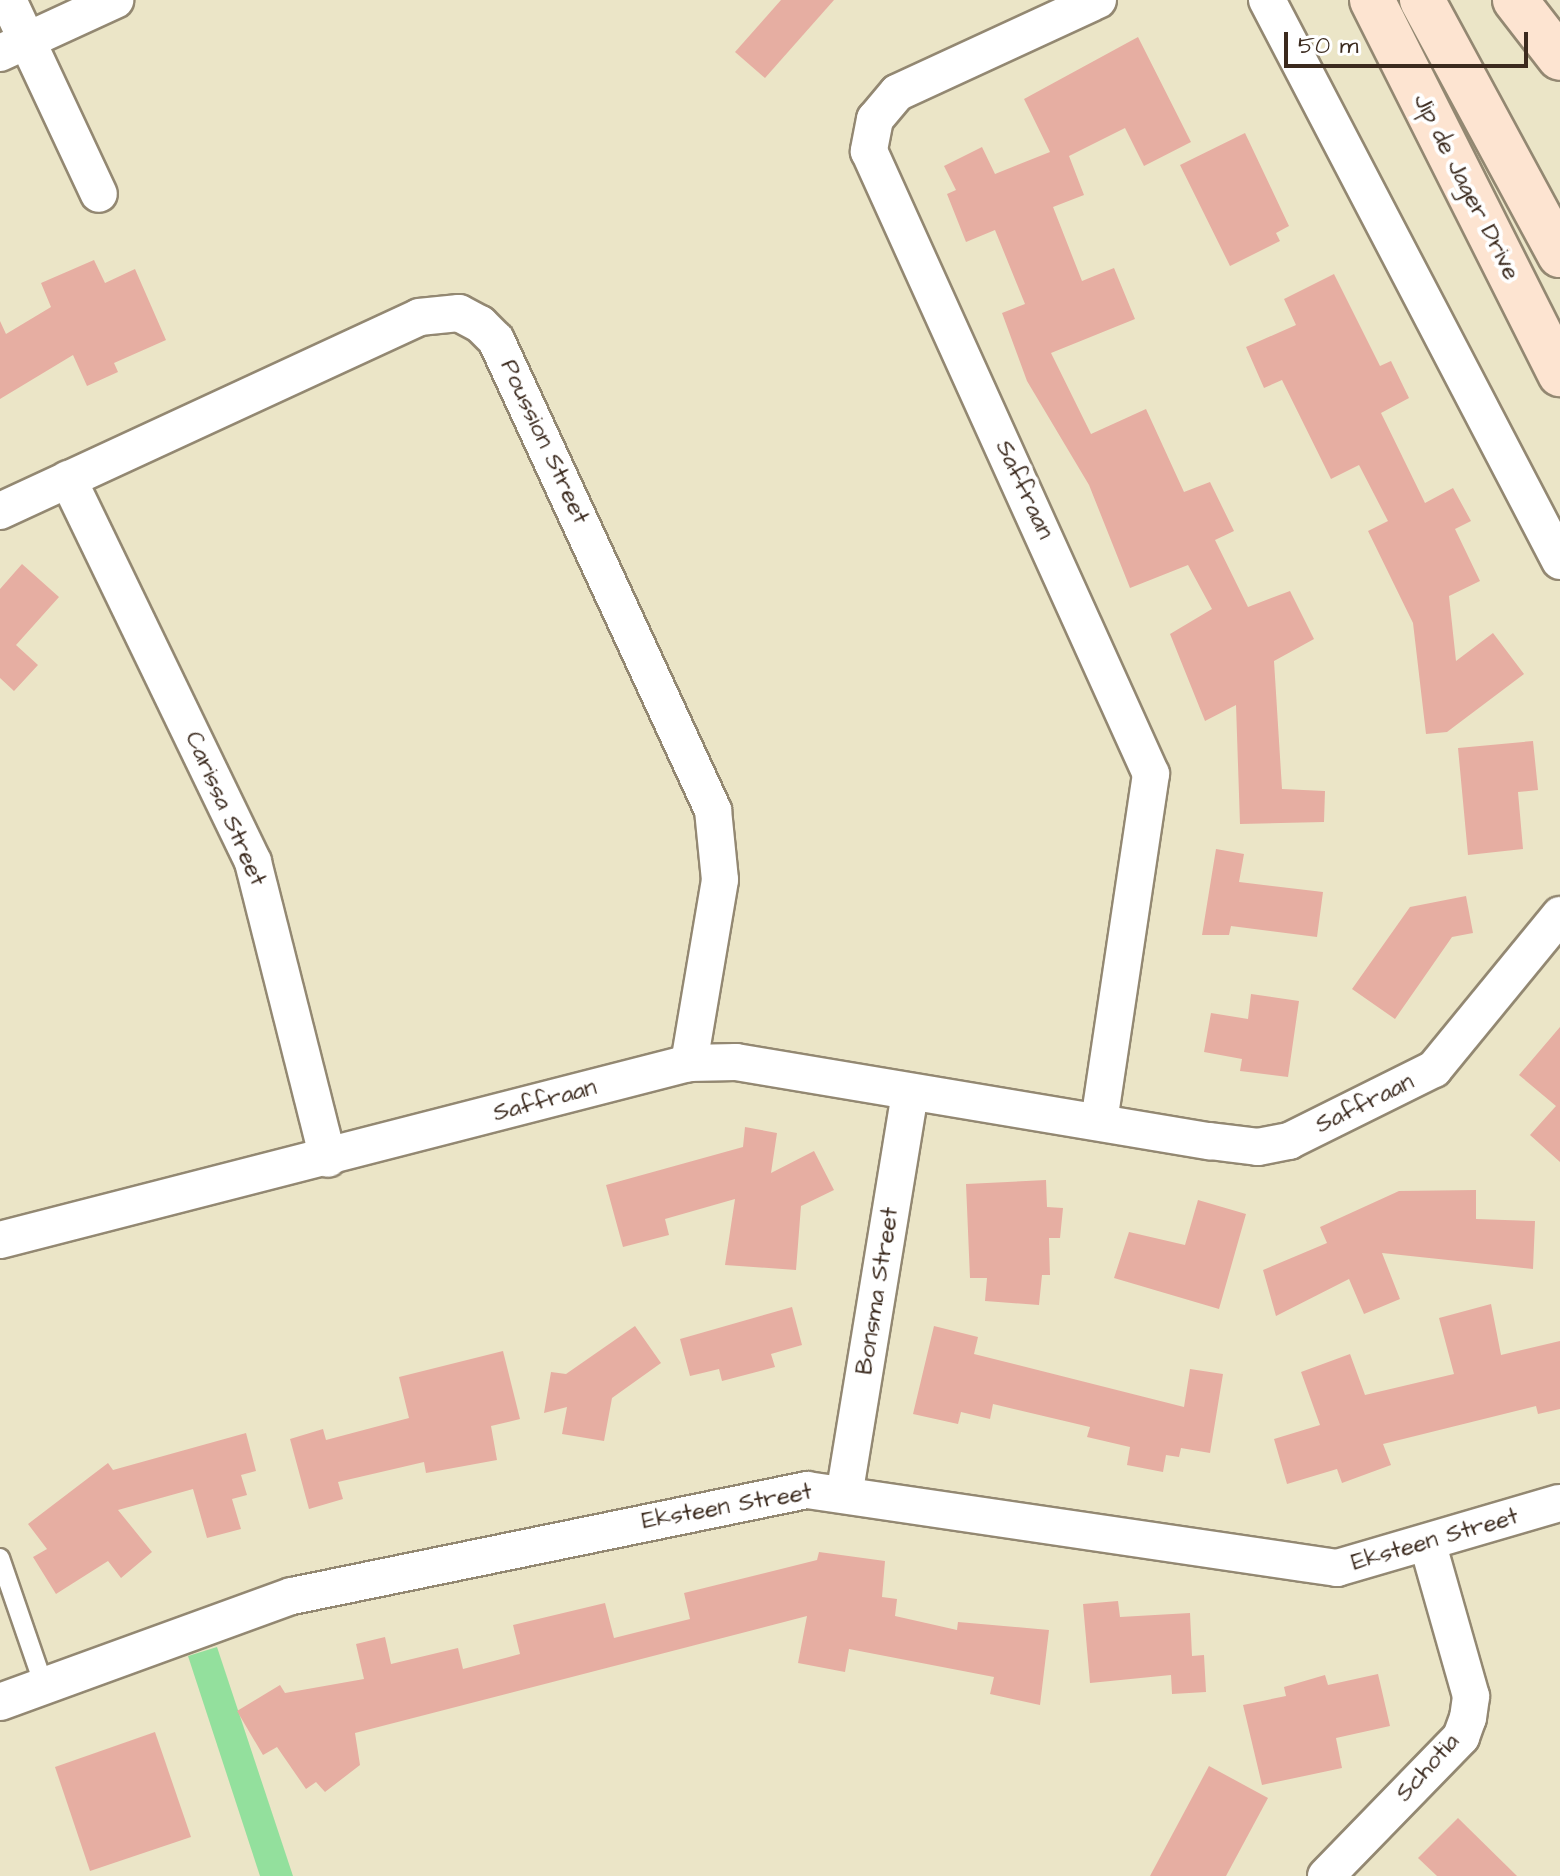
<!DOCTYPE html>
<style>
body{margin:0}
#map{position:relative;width:1560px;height:1876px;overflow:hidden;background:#ebe5c7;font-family:"Architects Daughter",sans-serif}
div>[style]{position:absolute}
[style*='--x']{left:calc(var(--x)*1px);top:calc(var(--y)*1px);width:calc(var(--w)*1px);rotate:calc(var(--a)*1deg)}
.green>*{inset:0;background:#93e09d}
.building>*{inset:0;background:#e6aea2}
.roads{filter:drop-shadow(2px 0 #938872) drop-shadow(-2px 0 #938872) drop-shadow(0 2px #938872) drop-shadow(0 -2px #938872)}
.lane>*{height:18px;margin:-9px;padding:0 9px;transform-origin:9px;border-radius:9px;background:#fff}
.street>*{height:36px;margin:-18px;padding:0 18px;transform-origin:18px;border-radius:18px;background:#fff}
.secondary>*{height:44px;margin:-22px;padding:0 22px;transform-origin:22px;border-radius:22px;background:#fde4d1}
span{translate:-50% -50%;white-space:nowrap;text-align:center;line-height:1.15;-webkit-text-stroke:8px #fff;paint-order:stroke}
.street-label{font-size:24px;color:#3b2a1e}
.scale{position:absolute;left:1284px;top:32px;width:244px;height:36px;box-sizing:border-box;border:4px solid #3b2a1e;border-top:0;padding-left:10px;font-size:24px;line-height:28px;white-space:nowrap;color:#3b2a1e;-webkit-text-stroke:6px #fff;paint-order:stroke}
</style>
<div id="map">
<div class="green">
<div style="clip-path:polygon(217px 1647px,293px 1876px,260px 1876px,188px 1656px)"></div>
</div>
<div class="building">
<div style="clip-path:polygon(781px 0,834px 0,765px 78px,735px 52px)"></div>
<div style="clip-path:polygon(1138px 37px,1191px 142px,1144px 166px,1125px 128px,1069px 156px,1084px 195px,1053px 207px,1082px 281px,1114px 268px,1135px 319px,1051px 353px,1091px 434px,1146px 409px,1184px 492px,1210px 482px,1234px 531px,1215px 540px,1248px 607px,1290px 591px,1314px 639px,1274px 661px,1282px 789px,1325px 791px,1324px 822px,1240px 824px,1236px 705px,1205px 721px,1170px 634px,1212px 609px,1188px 565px,1130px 588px,1089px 485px,1027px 381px,1002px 313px,1025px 304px,995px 230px,966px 242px,947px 194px,956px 190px,944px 166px,982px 147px,995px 174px,1050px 152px,1024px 99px)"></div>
<div style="clip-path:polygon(1245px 133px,1289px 226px,1276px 233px,1280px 241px,1230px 266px,1180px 165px)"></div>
<div style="clip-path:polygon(94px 260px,105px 283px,135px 269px,166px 340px,114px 363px,118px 372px,87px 386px,73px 355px,0 399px,0 321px,6px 334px,51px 307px,41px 283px)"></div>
<div style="clip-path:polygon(1334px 274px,1380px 366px,1391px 361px,1409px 398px,1381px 413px,1425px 503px,1453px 488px,1471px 521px,1455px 529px,1480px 581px,1449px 596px,1456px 661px,1493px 633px,1524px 674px,1447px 732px,1426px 734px,1413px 623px,1368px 531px,1388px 521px,1359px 465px,1331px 479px,1282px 380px,1264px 388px,1246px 347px,1296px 325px,1284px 299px)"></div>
<div style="clip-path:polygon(22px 564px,59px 597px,16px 645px,38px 665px,14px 691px,0 678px,0 589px)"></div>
<div style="clip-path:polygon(1533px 741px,1538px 790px,1518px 792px,1523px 849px,1468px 855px,1458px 748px)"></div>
<div style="clip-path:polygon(1216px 849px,1244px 854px,1239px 882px,1323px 892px,1317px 937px,1231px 926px,1229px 935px,1202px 935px)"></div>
<div style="clip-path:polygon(1466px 896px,1473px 933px,1452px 937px,1395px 1019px,1352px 989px,1410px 907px)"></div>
<div style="clip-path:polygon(1251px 994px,1299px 1001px,1288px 1077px,1240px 1071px,1242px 1059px,1204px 1052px,1211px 1013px,1248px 1019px)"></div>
<div style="clip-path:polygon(1560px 1027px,1560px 1162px,1530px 1135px,1556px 1106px,1519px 1075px)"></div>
<div style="clip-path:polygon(745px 1127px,777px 1133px,771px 1173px,814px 1151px,834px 1190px,801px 1206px,796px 1270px,725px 1265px,735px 1199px,665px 1219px,669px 1235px,623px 1247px,606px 1185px,743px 1147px)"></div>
<div style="clip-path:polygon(1046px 1180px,1047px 1207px,1063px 1208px,1060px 1238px,1049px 1238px,1050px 1275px,1042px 1275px,1039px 1305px,985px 1301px,987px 1278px,970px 1278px,966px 1184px)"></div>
<div style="clip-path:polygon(1476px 1190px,1476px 1219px,1535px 1221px,1533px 1269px,1382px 1253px,1400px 1299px,1364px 1314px,1349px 1279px,1276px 1316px,1263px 1270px,1327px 1243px,1320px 1227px,1399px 1191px)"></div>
<div style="clip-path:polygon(1198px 1200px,1246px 1214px,1219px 1309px,1114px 1278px,1129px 1232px,1185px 1245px)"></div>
<div style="clip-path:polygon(1491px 1304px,1501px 1355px,1560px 1341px,1560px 1409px,1538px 1414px,1536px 1406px,1383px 1444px,1391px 1465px,1342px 1483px,1337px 1469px,1287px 1484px,1274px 1439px,1320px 1425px,1301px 1372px,1350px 1354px,1365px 1395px,1454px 1374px,1439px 1318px)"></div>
<div style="clip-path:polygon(792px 1307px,802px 1345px,771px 1354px,775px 1367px,722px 1381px,719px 1369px,690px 1376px,680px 1339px)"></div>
<div style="clip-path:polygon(635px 1326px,661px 1363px,612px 1398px,604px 1441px,562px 1434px,567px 1407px,544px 1413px,551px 1372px,566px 1374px)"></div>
<div style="clip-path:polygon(934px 1326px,978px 1337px,974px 1354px,1184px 1407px,1190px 1369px,1223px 1374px,1210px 1453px,1181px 1448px,1179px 1457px,1166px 1455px,1163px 1472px,1127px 1465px,1130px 1447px,1087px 1437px,1090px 1427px,993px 1404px,990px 1419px,961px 1412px,958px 1424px,913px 1414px)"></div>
<div style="clip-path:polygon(503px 1351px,520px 1419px,491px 1426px,497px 1460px,426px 1473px,424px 1462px,338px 1482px,343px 1499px,309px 1509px,290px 1439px,323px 1429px,326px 1440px,409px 1418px,399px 1377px)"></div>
<div style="clip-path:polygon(246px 1433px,256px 1471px,241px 1475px,247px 1495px,232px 1499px,241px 1529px,207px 1538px,193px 1489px,118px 1510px,152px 1552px,121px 1578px,108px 1561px,56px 1594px,33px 1557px,47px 1549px,28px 1524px,108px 1463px,113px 1470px)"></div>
<div style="clip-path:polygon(819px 1552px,885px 1561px,882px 1597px,897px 1599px,895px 1616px,957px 1630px,958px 1622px,1049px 1630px,1040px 1705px,990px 1694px,994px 1677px,849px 1649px,845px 1672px,798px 1663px,807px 1616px,355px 1733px,360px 1765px,325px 1792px,316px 1782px,306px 1789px,277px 1747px,263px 1755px,237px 1711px,280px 1685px,285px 1693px,364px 1679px,356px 1644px,385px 1637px,391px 1664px,458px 1648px,463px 1669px,520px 1654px,513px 1625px,605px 1603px,614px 1638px,690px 1619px,684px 1593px,817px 1560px)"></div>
<div style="clip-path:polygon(1118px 1601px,1120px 1617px,1190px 1613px,1192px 1656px,1204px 1655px,1206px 1692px,1172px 1694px,1171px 1675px,1090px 1683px,1083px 1604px)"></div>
<div style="clip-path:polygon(1378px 1674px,1390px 1726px,1336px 1738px,1342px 1768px,1262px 1785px,1243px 1705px,1286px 1696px,1284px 1687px,1325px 1675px,1328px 1685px)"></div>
<div style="clip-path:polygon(155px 1732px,191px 1837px,90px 1871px,55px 1767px)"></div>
<div style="clip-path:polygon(1209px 1766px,1268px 1798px,1226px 1876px,1150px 1876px)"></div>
<div style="clip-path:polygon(1458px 1818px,1517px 1876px,1437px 1876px,1418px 1858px)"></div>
</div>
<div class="roads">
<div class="lane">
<div style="--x:0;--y:1558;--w:135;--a:71"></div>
</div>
<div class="street">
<div style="--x:8;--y:0;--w:214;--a:64.9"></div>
<div style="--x:1098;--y:0;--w:221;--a:155.2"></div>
<div style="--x:897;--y:93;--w:34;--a:130"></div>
<div style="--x:875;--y:119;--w:33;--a:101"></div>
<div style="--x:869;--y:151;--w:684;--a:65.65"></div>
<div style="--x:1151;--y:774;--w:350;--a:98.5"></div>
<div style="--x:1267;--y:0;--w:633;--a:62.42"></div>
<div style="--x:0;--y:53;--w:127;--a:-24.7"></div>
<div style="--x:68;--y:479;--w:425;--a:64.2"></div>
<div style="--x:253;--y:862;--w:306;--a:75.8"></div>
<div style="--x:0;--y:511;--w:462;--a:-24.8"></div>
<div style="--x:419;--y:317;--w:40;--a:-5.7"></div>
<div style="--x:459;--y:313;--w:24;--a:28"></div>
<div style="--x:480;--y:324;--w:23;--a:45"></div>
<div style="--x:496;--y:340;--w:518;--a:65.22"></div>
<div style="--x:713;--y:810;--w:70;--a:84.3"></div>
<div style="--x:720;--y:880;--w:186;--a:99.6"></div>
<div style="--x:0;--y:1240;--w:711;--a:-14.41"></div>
<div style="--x:689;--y:1063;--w:47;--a:-1.2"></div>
<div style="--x:736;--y:1062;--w:481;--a:9.5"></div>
<div style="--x:1210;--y:1141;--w:48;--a:7.1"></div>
<div style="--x:1258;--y:1147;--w:32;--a:-11"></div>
<div style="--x:1289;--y:1141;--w:162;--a:-26.4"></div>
<div style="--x:1434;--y:1069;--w:199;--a:-50.7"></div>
<div style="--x:845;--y:1490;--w:402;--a:-80.7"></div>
<div style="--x:0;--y:1702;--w:311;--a:-20"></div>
<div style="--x:292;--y:1596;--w:526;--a:-11.63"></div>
<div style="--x:807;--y:1490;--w:536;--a:8.37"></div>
<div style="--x:1337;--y:1568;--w:232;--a:-16.3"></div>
<div style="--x:1326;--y:1876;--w:194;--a:-45.8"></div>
<div style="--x:1461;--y:1737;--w:20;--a:-70"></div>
<div style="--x:1468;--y:1718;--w:22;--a:-82"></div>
<div style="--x:1471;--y:1696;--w:157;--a:-105.9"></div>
</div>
<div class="secondary">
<div style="--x:1372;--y:0;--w:419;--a:63.3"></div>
<div style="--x:1422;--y:0;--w:290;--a:61.6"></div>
<div style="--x:1515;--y:0;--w:73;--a:52.2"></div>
</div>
</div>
<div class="street-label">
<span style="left:1466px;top:187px;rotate:63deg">Jip de Jager Drive</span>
<span style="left:544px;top:442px;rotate:65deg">Poussion Street</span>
<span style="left:1024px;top:490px;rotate:65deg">Saffraan</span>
<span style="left:225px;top:809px;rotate:66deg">Carissa Street</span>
<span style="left:545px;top:1101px;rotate:-15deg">Saffraan</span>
<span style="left:1365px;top:1104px;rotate:-26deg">Saffraan</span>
<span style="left:878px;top:1291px;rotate:-81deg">Bonsma Street</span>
<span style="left:727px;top:1507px;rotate:-10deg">Eksteen Street</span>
<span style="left:1435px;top:1540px;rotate:-16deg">Eksteen Street</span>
<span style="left:1428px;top:1768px;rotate:-48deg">Schotia</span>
</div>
<div class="scale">50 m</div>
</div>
